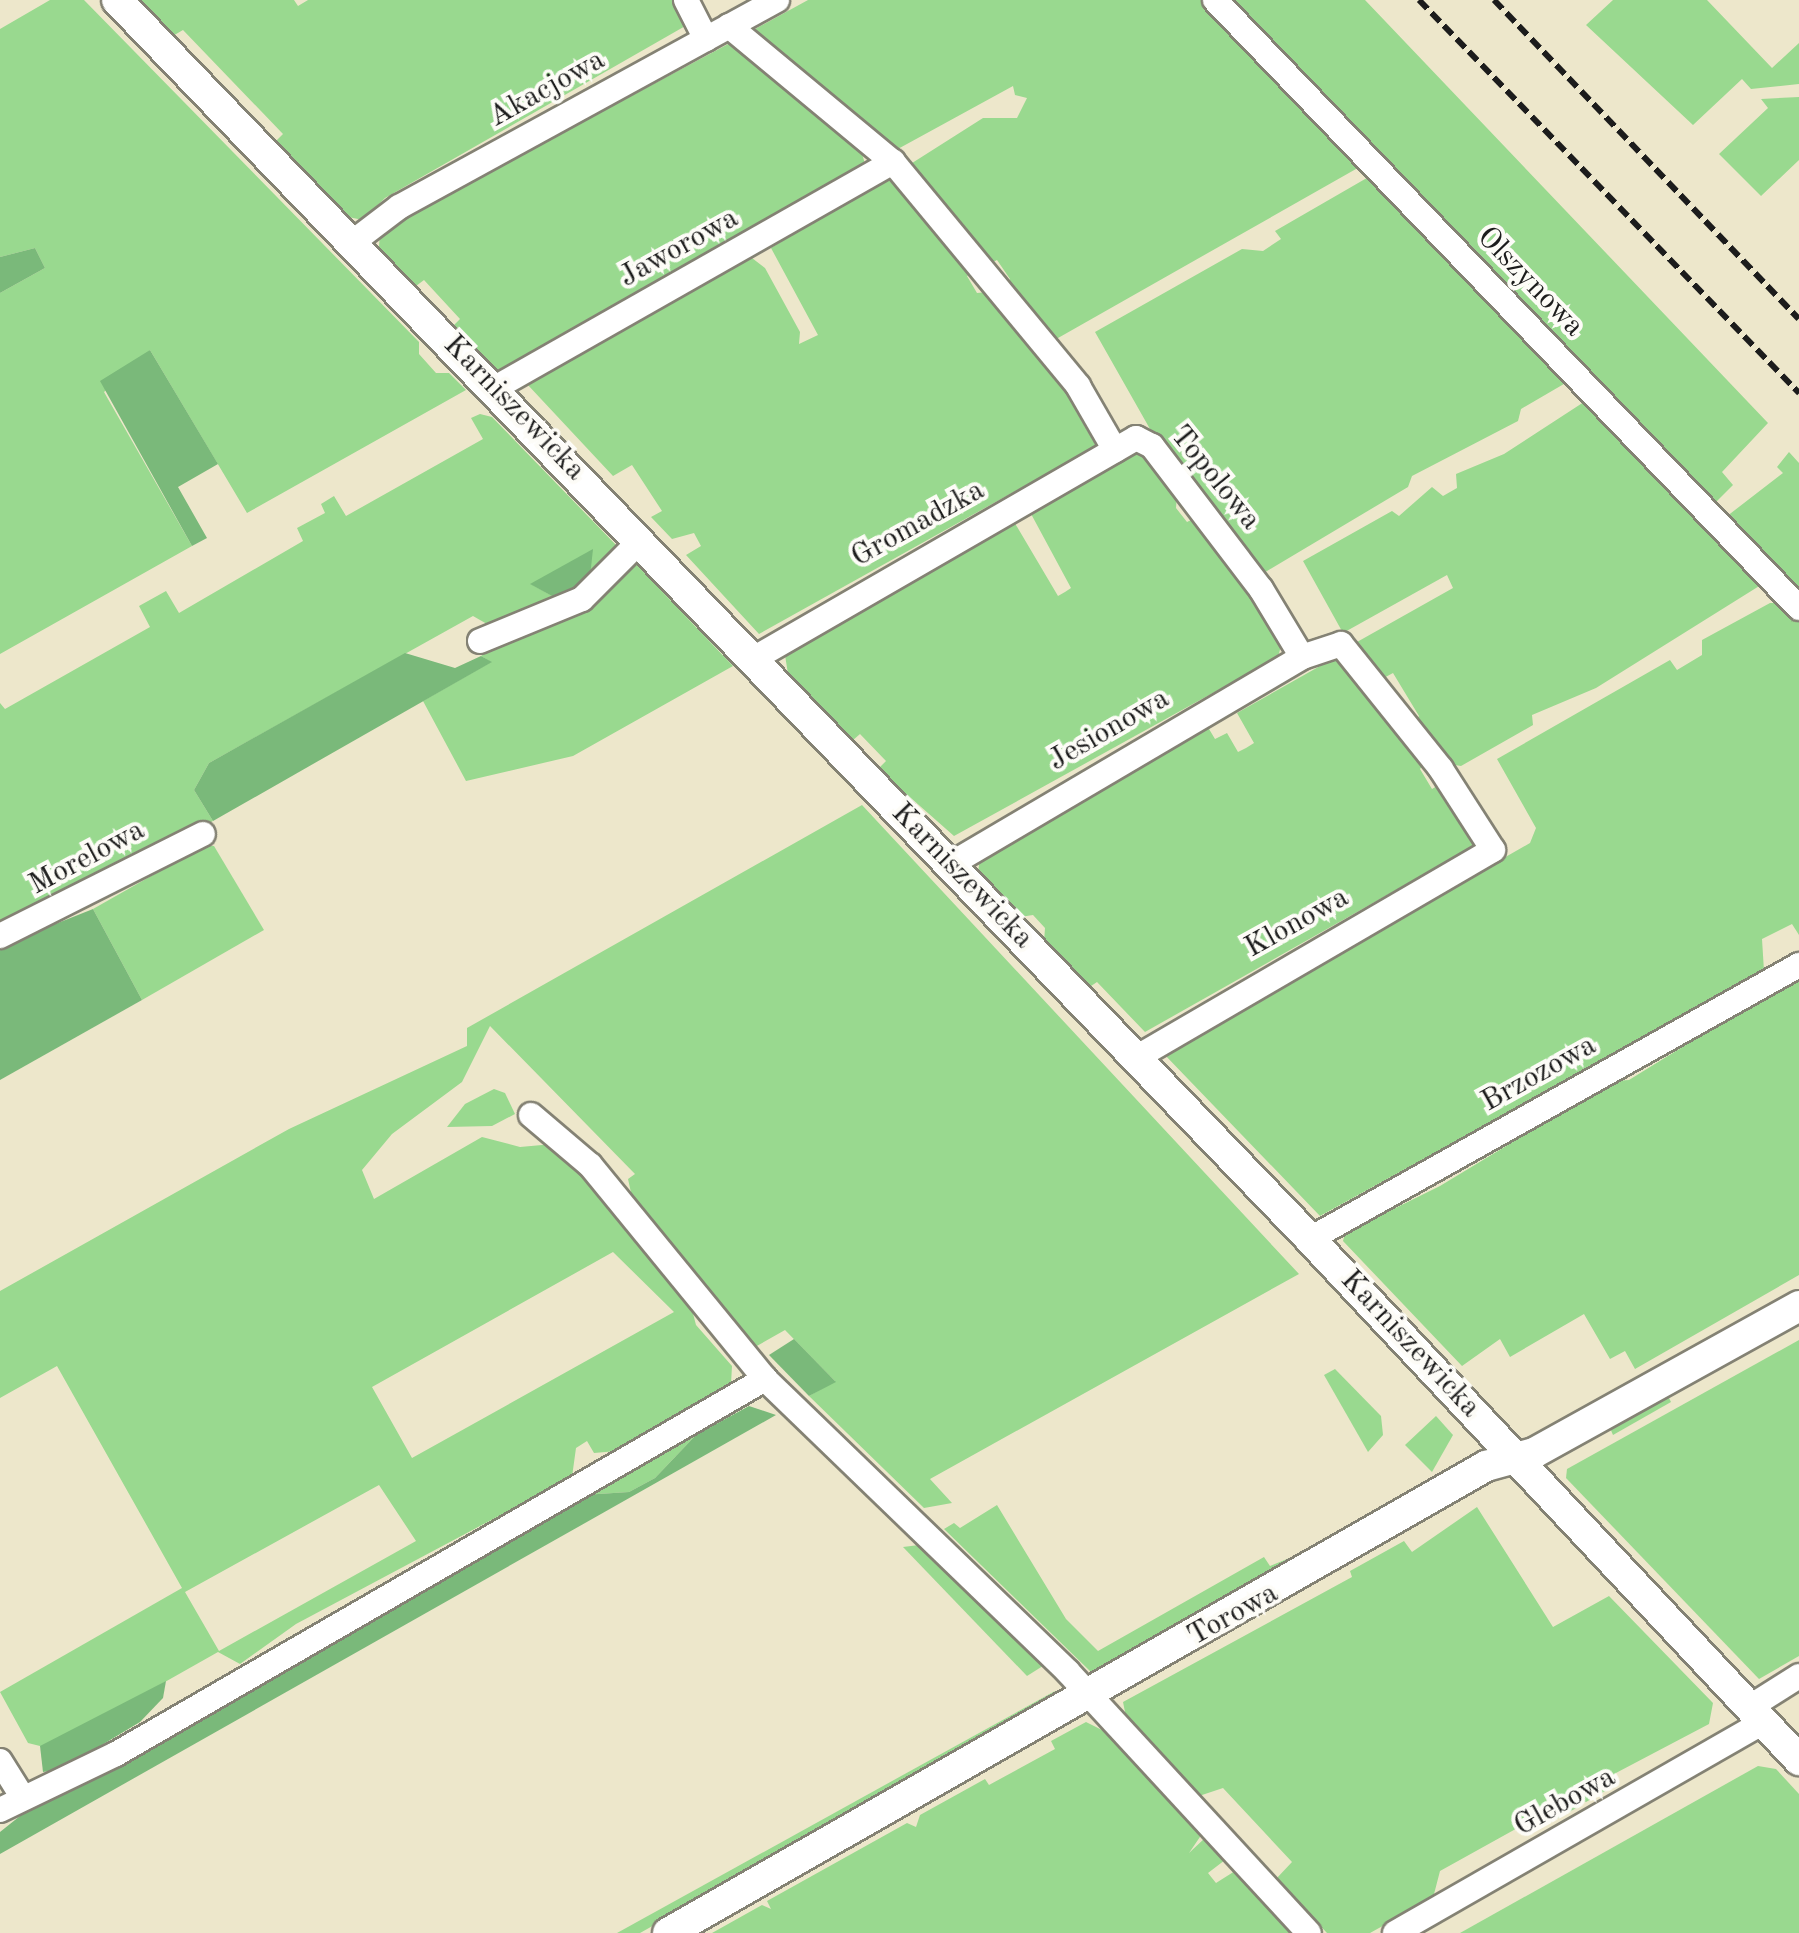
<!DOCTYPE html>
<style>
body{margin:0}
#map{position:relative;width:1799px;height:1933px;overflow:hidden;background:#ede7cb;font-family:"Old Standard TT",serif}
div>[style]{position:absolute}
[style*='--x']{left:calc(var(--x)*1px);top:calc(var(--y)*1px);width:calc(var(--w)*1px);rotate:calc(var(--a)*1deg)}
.green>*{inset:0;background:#99d98f}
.forest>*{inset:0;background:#7ab97a}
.roads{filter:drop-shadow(2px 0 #848274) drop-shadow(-2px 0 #848274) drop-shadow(0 2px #848274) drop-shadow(0 -2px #848274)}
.minor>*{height:24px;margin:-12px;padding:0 12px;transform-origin:12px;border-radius:12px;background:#fff}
.tertiary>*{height:30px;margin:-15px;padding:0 15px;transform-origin:15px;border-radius:15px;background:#fff}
.rail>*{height:6px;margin-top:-3px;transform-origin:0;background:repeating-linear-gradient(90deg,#1c1c1c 0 12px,transparent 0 18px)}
span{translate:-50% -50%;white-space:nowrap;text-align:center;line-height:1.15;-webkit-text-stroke:8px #fdfcf7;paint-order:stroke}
.street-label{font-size:30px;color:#1c1c1c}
</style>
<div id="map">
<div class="green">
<div style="clip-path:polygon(50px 0,84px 0,419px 342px,419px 354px,436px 373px,449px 373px,466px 390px,247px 513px,150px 350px,104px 392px,192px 546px,0 654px,0 293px,45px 268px,35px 248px,0 257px,0 29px)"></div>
<div style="clip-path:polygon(135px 0,294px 0,298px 6px,308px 0,675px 0,687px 25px,385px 198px,363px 220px,348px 217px,275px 142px,283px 134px,183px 30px,171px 37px)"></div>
<div style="clip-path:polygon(808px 0,1202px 0,1363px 165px,1051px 342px,1006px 286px,1010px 279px,997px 260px,987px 265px,909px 165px,983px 118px,1017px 118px,1027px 98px,1015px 95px,1013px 86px,896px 150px,765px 49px,755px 29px)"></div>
<div style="clip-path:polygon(1231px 0,1365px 0,1768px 423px,1722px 472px,1733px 485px,1711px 507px)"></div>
<div style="clip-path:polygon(1613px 0,1707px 0,1772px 68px,1799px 43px,1799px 84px,1751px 89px,1742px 79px,1693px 125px,1586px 25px)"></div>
<div style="clip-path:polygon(732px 42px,861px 150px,865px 164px,509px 372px,496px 369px,454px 325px,460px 319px,424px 280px,416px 286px,379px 247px,380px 233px,403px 218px)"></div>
<div style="clip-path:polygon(1799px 97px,1799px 160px,1761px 196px,1719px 154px,1768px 108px,1761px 99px)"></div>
<div style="clip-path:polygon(892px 173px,972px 273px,967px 276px,977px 293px,988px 292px,1052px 368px,1096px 446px,759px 634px,686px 555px,701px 546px,694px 533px,672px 539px,651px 517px,662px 511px,632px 465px,613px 476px,527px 384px,752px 258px,765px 268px,800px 332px,799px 344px,818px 335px,771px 248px)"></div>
<div style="clip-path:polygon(1372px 175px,1569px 381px,1521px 409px,1518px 421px,1412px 476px,1408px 487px,1262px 574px,1150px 429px,1095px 332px,1242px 249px,1263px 251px,1281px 239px,1275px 231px)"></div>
<div style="clip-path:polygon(1587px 400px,1764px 583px,1596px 688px,1532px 715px,1533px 725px,1461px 766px,1449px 764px,1415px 722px,1419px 716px,1393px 673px,1380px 680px,1357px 642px,1453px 588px,1447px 575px,1343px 633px,1303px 561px,1392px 511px,1399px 516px,1432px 487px,1443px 496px,1457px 488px,1456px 474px,1504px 454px)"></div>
<div style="clip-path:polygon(480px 414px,492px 417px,617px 546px,597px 573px,531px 584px,561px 601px,487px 624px,473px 616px,209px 763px,194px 790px,213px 821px,0 929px,0 703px,5px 709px,150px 627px,139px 606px,166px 591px,179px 613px,303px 541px,297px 528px,325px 513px,321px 504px,334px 496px,346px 516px,483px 439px,471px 418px)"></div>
<div style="clip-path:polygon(1143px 447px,1177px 494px,1176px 508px,1187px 522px,1197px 517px,1237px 572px,1282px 642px,1278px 657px,954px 836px,878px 769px,886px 761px,860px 734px,852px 741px,788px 674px,785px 655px,1013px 520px,1058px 596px,1065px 592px,1071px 588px,1030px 512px)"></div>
<div style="clip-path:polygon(1789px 452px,1799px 463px,1799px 597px,1722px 520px,1783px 473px,1777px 467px)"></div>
<div style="clip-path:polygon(633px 561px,733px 666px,573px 756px,466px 781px,423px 701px,491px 662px,481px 656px,493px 647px)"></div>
<div style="clip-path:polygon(1770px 603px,1782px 603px,1799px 620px,1799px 935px,1792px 924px,1762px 939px,1764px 971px,1320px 1216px,1163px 1053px,1530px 843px,1536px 828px,1497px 759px,1670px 660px,1677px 670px,1702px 655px,1702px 640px)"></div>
<div style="clip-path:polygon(1336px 657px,1425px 762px,1420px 769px,1432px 789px,1442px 783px,1479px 843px,1145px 1032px,1097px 982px,1088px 988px,1044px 942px,1045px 928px,1033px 915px,1020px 917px,978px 873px,980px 857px,1218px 718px,1209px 729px,1215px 739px,1227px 733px,1238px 752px,1246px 748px,1254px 743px,1237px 713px)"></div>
<div style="clip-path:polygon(evenodd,862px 805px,1299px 1274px,930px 1479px,952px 1503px,924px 1508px,809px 1396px,835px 1381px,785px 1330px,755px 1347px,634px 1206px,628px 1179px,635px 1174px,490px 1026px,462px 1082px,392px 1134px,362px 1170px,374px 1199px,482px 1137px,520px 1147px,553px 1144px,690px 1302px,696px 1325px,732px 1366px,731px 1384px,617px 1451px,594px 1453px,587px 1441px,576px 1448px,572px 1477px,296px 1624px,240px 1664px,218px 1652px,48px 1748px,28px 1743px,0 1692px,182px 1588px,57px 1366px,0 1398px,0 1291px,289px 1129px,467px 1046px,467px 1028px,862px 805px,613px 1252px,674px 1312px,412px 1458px,372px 1387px,613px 1252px,862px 805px,379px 1485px,416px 1541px,219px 1651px,185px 1592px,379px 1485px)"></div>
<div style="clip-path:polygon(204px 846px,214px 846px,264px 930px,142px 1000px,93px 909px)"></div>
<div style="clip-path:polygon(1791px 980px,1799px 982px,1799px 1275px,1635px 1369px,1625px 1351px,1610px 1359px,1584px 1314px,1510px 1357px,1500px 1339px,1462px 1366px,1343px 1241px,1345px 1233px,1440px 1186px,1614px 1081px,1629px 1080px)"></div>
<div style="clip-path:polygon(494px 1089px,505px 1093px,515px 1114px,492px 1126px,447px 1127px,465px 1104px)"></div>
<div style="clip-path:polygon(1799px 1340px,1799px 1656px,1759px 1679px,1566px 1478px,1567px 1469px)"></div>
<div style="clip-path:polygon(1335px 1369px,1381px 1416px,1383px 1435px,1368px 1452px,1324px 1375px)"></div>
<div style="clip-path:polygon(1668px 1396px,1671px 1402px,1613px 1435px,1610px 1428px)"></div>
<div style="clip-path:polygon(1436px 1416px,1453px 1435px,1432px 1472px,1405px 1445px)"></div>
<div style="clip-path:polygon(696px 1435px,655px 1478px,629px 1492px,583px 1495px)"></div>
<div style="clip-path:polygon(997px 1505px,1066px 1619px,1098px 1651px,1264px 1557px,1270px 1566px,1304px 1552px,1091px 1672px,944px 1529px,954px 1523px,960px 1528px)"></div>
<div style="clip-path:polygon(1477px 1507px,1553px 1627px,1609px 1596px,1713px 1703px,1709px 1724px,1614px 1774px,1619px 1783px,1586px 1802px,1575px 1797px,1580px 1806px,1547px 1824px,1541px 1815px,1440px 1871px,1433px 1898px,1370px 1933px,1327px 1933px,1276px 1879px,1292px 1862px,1223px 1788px,1199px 1796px,1126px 1717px,1123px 1702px,1352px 1577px,1350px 1571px,1404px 1541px,1412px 1552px)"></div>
<div style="clip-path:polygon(927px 1544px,1046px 1664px,1027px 1676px,903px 1547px)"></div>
<div style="clip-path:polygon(1055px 1691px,1048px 1704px,640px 1933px,617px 1933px)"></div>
<div style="clip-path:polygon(1086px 1722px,1106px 1732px,1202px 1834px,1189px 1853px,1205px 1838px,1225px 1860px,1208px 1873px,1216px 1883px,1235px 1871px,1293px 1933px,712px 1933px,762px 1905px,771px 1909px,767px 1901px,907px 1823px,916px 1827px,920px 1815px,985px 1779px,989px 1785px,1055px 1749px,1051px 1741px)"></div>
<div style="clip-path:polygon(1758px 1766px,1776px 1769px,1799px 1794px,1799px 1933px,1460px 1933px)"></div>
</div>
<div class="forest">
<div style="clip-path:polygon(35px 248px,45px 268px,0 293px,0 257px)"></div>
<div style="clip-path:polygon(150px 350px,218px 464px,178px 487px,207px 538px,192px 546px,100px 381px)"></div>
<div style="clip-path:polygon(593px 549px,589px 586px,561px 601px,530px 584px)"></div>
<div style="clip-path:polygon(405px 653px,455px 668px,481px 656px,492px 662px,213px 821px,194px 790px,209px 763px)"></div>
<div style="clip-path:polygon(93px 909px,142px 1000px,0 1080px,0 946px)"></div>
<div style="clip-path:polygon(794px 1339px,836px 1382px,809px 1396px,769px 1355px)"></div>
<div style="clip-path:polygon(749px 1406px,776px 1415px,0 1854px,0 1832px,45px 1796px,583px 1495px,629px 1492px,655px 1478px,696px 1435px)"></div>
<div style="clip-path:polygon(166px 1681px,163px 1698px,140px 1722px,62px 1769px,43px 1772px,40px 1746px)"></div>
</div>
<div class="roads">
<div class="minor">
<div style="--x:686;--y:0;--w:44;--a:62.9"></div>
<div style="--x:1215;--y:0;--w:843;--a:46.15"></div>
<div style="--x:729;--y:26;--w:213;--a:39.7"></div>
<div style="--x:893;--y:162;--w:291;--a:50.4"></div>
<div style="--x:1078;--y:386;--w:74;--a:60"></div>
<div style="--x:353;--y:242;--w:58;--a:-37.3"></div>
<div style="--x:399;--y:207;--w:431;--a:-28.7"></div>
<div style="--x:495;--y:388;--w:458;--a:-29.6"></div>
<div style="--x:480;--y:641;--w:110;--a:-22.4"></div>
<div style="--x:582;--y:599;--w:83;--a:-45"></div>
<div style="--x:755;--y:658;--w:440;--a:-30"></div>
<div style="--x:1136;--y:438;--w:18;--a:27"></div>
<div style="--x:1152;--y:446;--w:180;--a:52.7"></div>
<div style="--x:1261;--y:589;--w:79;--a:58.9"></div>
<div style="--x:1302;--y:657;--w:41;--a:-18.4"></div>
<div style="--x:1341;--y:644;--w:160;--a:51.3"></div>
<div style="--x:1441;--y:769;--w:96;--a:57.3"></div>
<div style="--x:1493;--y:850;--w:413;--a:149.8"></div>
<div style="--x:951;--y:864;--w:407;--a:-30.5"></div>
<div style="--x:0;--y:936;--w:227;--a:-26.7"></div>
<div style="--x:531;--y:1115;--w:77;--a:40.3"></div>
<div style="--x:590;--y:1165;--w:276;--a:50.7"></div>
<div style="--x:765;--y:1379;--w:421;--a:44"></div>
<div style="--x:1068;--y:1672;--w:355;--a:47.3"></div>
<div style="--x:1310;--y:1239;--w:561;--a:-29.26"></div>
<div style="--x:1750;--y:1707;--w:58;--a:-32.3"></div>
<div style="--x:0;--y:1761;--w:39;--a:58"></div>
<div style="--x:0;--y:1810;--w:129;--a:-25.8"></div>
<div style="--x:116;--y:1754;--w:750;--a:-30.02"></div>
<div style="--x:1395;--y:1933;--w:425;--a:-29.8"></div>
</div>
<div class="tertiary">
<div style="--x:117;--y:0;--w:1720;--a:46.08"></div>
<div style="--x:1310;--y:1239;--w:715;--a:46.81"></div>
<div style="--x:668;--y:1933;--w:942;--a:-29.72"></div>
<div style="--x:1486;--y:1466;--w:50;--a:-15.2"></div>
<div style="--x:1534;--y:1453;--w:303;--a:-29"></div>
</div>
</div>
<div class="rail">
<div style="--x:1419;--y:0;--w:547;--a:45.96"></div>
<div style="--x:1494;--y:0;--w:441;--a:46.3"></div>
</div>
<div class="street-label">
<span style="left:547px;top:89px;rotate:-29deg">Akacjowa</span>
<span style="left:679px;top:248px;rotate:-29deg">Jaworowa</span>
<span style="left:1530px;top:282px;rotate:46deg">Olszynowa</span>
<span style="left:514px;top:408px;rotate:46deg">Karniszewicka</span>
<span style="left:1215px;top:478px;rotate:51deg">Topolowa</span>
<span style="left:918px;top:524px;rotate:-29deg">Gromadzka</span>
<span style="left:1109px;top:730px;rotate:-30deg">Jesionowa</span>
<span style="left:87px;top:858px;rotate:-28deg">Morelowa</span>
<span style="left:962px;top:876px;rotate:46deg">Karniszewicka</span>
<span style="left:1297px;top:923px;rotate:-29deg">Klonowa</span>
<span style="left:1539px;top:1074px;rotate:-29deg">Brzozowa</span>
<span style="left:1410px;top:1344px;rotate:47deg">Karniszewicka</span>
<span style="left:1233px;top:1615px;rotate:-29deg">Torowa</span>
<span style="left:1565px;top:1802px;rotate:-29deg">Glebowa</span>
</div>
</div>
